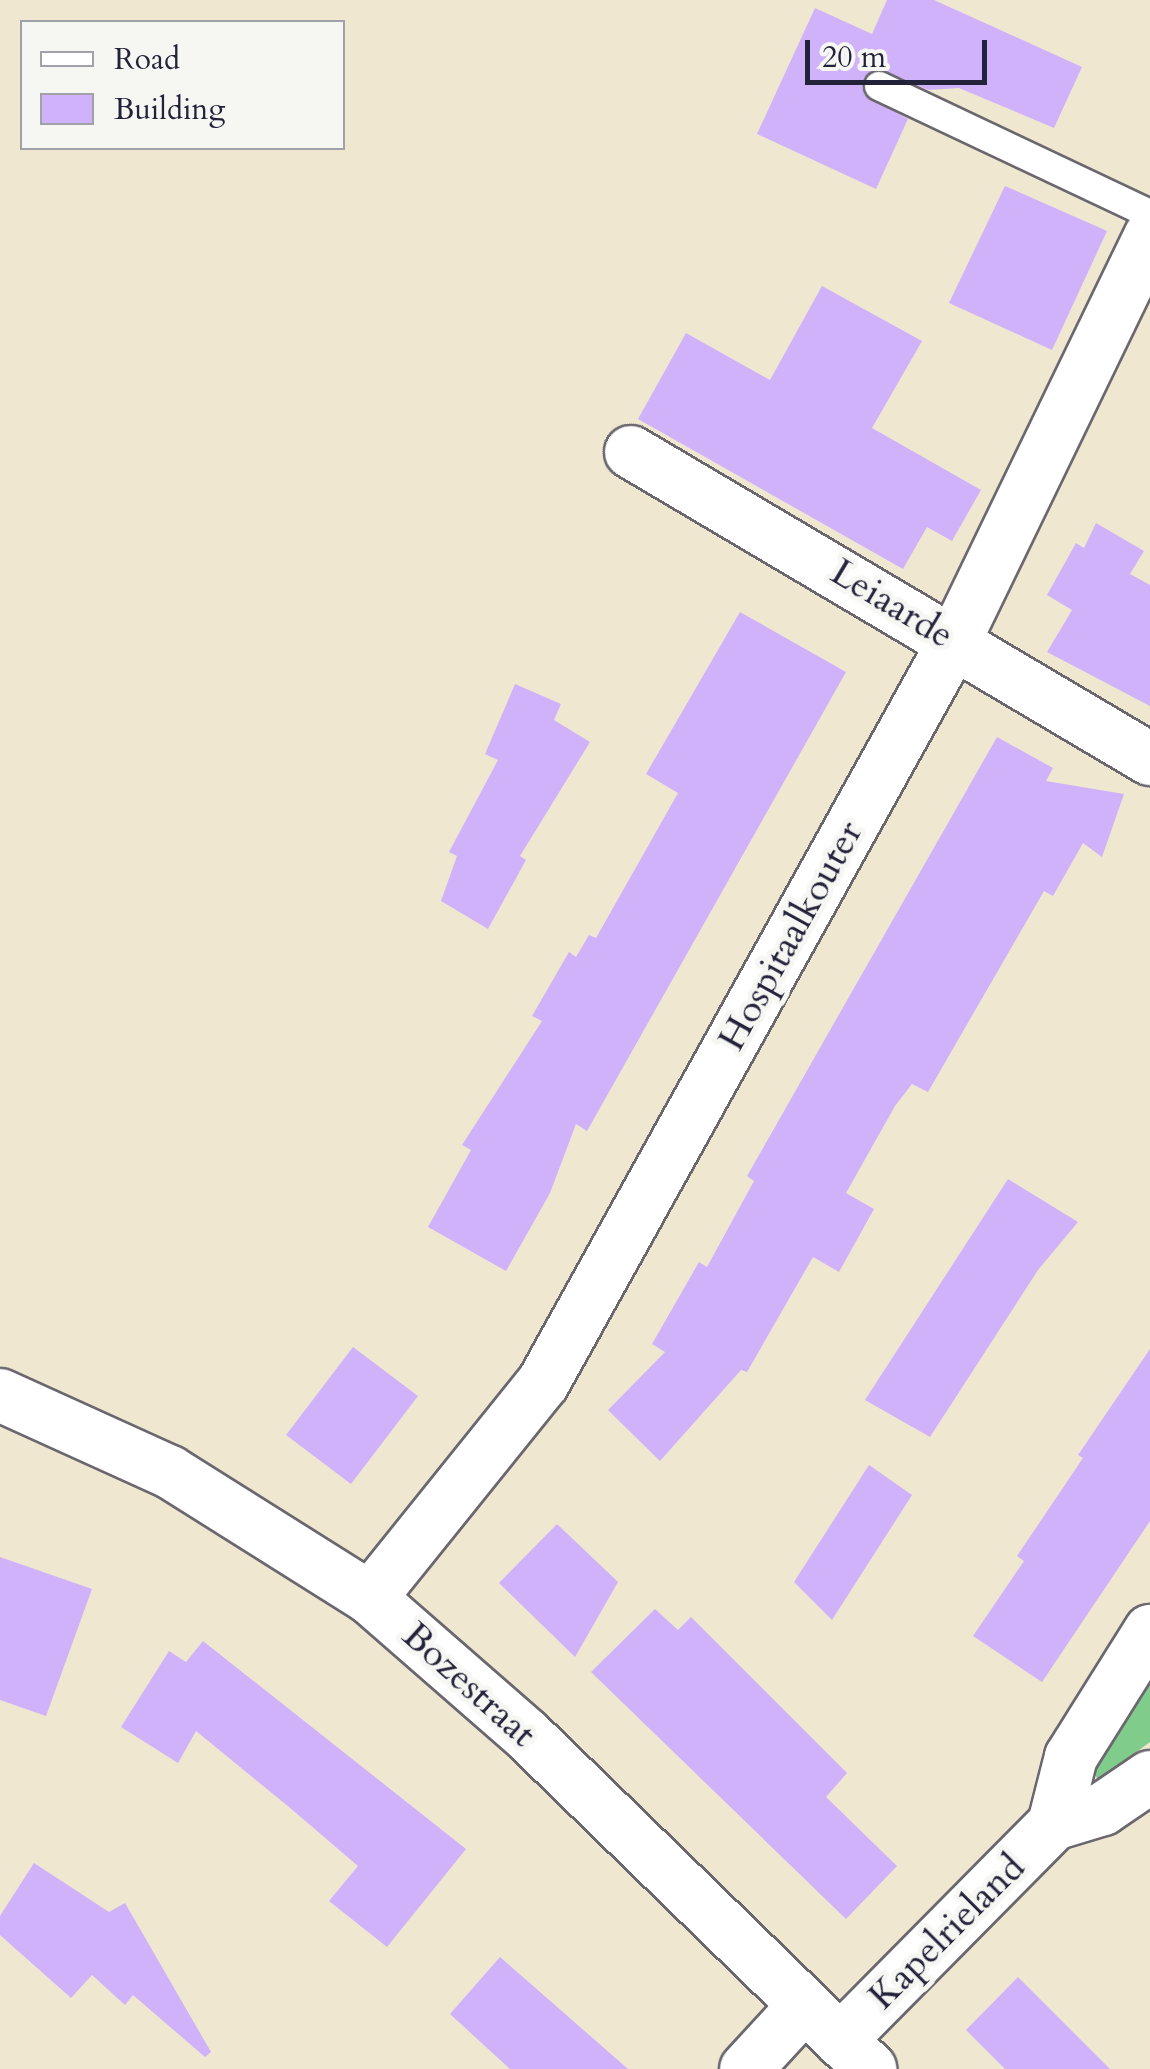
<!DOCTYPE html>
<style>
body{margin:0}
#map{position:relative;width:1150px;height:2069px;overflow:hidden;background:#efe7d0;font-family:Cardo,serif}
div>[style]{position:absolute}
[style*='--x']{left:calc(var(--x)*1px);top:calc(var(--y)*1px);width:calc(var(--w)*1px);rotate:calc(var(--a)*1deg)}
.green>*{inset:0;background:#80cc8b}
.building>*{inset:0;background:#d0b2fa}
.roads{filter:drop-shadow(2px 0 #6a676f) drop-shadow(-2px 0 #6a676f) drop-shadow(0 2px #6a676f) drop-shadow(0 -2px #6a676f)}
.service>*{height:28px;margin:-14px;padding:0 14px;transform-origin:14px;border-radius:14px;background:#fff}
.minor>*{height:52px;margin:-26px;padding:0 26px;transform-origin:26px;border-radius:26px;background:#fff}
span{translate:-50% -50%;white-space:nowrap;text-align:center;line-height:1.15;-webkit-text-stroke:10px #f6f6f2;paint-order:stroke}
.street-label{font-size:38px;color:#22223b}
.legend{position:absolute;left:20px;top:20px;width:325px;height:130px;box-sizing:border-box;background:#f6f6f2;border:2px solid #a1a1a9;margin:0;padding:12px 18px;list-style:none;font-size:30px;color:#22223b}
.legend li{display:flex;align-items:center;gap:20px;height:50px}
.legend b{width:50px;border:2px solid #a1a1a9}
.scale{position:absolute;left:805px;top:40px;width:182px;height:45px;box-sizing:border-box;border:5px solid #22223b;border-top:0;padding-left:12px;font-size:30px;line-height:35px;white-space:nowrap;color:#22223b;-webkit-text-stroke:8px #f6f6f2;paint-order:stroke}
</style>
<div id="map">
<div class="green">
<div style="clip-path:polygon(1150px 1679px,1150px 1742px,1098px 1780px,1091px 1767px)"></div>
</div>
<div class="building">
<div style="clip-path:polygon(887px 0,934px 0,1082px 67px,1054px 128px,959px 88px,928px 90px,879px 69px,864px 78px,864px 95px,908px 119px,876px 189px,757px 134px,815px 8px,872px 34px)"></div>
<div style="clip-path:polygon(1005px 186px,1107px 231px,1052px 350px,949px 303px)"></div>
<div style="clip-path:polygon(822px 286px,922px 341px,872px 428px,981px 490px,952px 541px,927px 527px,903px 569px,638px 419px,686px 333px,770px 380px)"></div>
<div style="clip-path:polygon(1096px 523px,1144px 551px,1130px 574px,1150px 585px,1150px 706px,1047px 652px,1072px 610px,1047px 595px,1076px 543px,1084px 548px)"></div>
<div style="clip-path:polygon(740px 612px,846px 672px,587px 1131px,576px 1124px,550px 1193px,506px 1271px,428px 1227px,471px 1150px,462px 1145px,542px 1021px,532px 1016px,569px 952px,576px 957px,589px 935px,596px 938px,678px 793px,646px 774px)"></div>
<div style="clip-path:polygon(515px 684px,561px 704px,554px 720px,590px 742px,520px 856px,526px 860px,488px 929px,441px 901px,457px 856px,449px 852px,498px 760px,485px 754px)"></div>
<div style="clip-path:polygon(997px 737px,1053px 768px,1046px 781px,1124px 794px,1102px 857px,1083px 843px,1053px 896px,1044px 891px,928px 1092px,912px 1084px,895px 1106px,846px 1193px,874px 1209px,839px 1272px,813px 1257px,747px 1372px,741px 1370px,660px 1461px,608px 1410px,665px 1352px,652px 1344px,699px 1262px,707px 1267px,754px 1181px,747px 1176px)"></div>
<div style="clip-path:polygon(1008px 1179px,1078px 1222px,1038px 1270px,930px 1437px,865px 1400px)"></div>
<div style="clip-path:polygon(353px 1347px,418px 1396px,351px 1484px,286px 1435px)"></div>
<div style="clip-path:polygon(1150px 1349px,1150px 1521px,1042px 1682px,973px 1636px,1024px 1561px,1017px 1556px,1083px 1458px,1078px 1455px)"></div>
<div style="clip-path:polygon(869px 1465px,912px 1495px,832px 1620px,794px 1582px)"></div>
<div style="clip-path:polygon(557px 1524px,618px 1582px,575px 1657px,499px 1583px)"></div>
<div style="clip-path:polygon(0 1557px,92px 1589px,46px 1716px,0 1700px)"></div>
<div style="clip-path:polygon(655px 1609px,678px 1630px,691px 1617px,847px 1773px,826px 1797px,897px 1866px,846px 1919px,591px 1672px)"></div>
<div style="clip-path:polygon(203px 1641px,466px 1849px,387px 1947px,329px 1901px,358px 1866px,289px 1807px,196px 1731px,178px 1763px,121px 1727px,169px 1651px,186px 1662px)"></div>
<div style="clip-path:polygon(34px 1863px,109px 1912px,125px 1903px,211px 2052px,205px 2057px,133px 1995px,125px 2005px,92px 1975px,71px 1998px,0 1935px,0 1916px)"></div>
<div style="clip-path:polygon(500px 1957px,628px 2069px,510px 2069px,450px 2014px)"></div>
<div style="clip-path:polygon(1018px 1977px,1110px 2069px,1005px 2069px,966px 2030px)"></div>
</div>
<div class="roads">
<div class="service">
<div style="--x:879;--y:86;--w:300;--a:25.3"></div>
</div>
<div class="minor">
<div style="--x:631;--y:452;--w:603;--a:30.61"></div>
<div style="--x:0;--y:1395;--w:187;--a:24.4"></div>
<div style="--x:170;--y:1472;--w:236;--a:32.2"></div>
<div style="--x:370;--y:1598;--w:208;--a:41.1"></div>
<div style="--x:527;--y:1735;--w:479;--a:44.2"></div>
<div style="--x:370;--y:1598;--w:276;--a:-51.2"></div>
<div style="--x:543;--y:1383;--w:850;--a:-60.99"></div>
<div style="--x:955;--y:640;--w:449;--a:-64.2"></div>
<div style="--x:1054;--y:1824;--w:69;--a:-75.8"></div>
<div style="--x:1071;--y:1757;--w:149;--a:-57.9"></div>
<div style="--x:840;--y:2040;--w:304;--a:-45.3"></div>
<div style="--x:1054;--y:1824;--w:51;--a:-17"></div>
<div style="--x:1103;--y:1809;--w:57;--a:-34.2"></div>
<div style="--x:746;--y:2069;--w:86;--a:-47.4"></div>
</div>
</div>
<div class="street-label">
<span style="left:892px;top:604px;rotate:31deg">Leiaarde</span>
<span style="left:791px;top:936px;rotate:-61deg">Hospitaalkouter</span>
<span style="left:469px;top:1685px;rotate:42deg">Bozestraat</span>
<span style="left:947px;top:1932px;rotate:-45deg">Kapelrieland</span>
</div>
<ul class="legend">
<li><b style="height:12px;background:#fff"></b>Road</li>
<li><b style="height:28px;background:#d0b2fa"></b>Building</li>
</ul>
<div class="scale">20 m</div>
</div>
